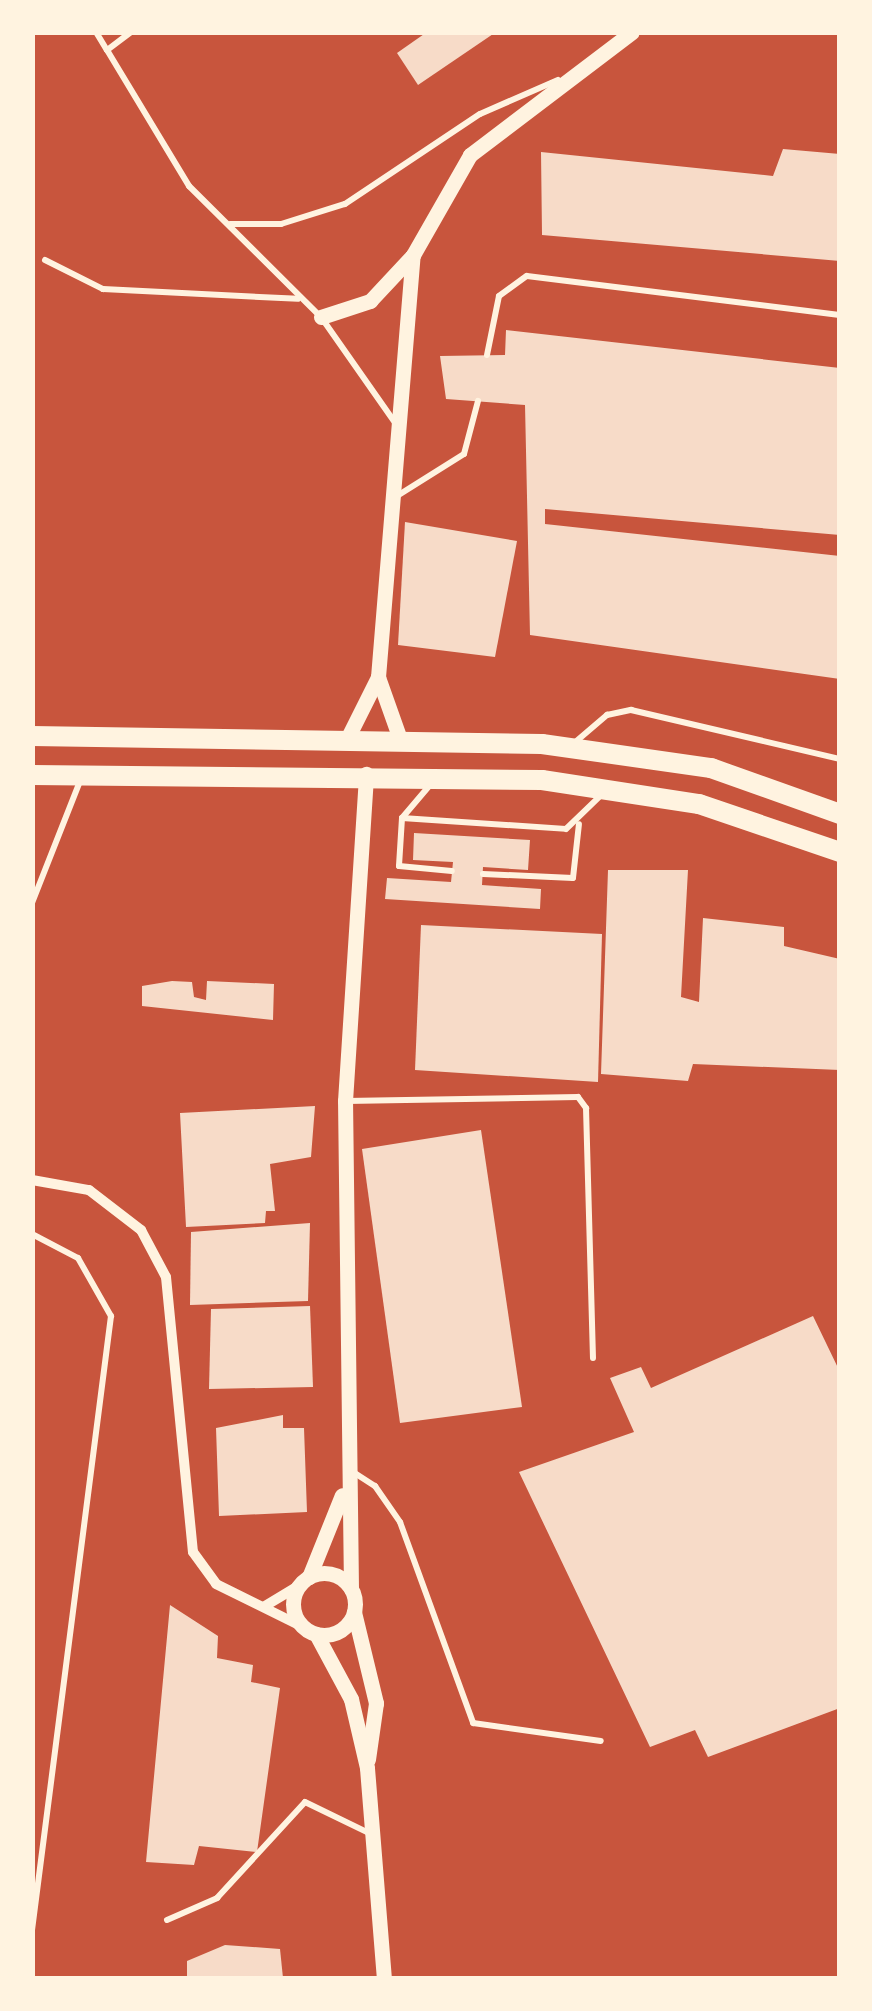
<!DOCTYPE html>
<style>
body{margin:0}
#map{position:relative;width:872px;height:2011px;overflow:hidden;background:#c8553d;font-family:"Source Serif 4",serif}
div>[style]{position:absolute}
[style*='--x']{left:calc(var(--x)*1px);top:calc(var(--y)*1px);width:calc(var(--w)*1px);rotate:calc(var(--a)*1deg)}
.building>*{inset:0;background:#f7dbc8}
.service>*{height:6px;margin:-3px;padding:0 3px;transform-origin:3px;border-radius:3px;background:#fff3e0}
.minor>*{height:10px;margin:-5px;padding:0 5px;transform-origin:5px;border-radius:5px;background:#fff3e0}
.tertiary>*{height:15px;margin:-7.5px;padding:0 7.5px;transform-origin:7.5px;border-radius:7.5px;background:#fff3e0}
.tertiary>.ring{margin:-7.5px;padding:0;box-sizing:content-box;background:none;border:15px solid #fff3e0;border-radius:50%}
.trunk>*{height:20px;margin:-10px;padding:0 10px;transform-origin:10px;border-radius:10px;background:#fff3e0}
span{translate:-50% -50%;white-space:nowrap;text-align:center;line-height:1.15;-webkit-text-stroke:9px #fff3e0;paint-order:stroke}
.frame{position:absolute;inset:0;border:35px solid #fff3e0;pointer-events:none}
</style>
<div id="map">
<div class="building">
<div style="clip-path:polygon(427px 32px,496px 32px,418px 85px,397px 53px)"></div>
<div style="clip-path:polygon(783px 149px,840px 154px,840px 261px,542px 235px,541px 152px,773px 176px)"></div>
<div style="clip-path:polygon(506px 330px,840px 368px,840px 535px,545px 509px,545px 524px,840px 556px,840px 679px,530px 635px,525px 405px,446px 399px,440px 356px,505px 355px)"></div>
<div style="clip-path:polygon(405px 522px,517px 541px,495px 657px,398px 645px)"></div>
<div style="clip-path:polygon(414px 833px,530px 840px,528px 870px,483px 867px,482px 885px,541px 889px,540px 909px,385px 899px,387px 878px,451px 882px,453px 862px,413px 860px)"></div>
<div style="clip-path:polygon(608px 870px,688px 870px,681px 997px,699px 1002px,703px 918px,784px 927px,784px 946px,840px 959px,840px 1070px,693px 1064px,688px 1081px,601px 1074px)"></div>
<div style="clip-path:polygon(421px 925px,602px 934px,598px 1082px,415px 1070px)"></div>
<div style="clip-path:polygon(172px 981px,192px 982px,194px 997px,206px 1000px,207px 981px,274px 984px,273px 1020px,142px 1006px,142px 986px)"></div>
<div style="clip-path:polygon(315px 1106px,311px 1157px,270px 1164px,275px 1211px,266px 1211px,265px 1223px,186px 1227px,180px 1113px)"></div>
<div style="clip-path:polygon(481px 1130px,522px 1407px,400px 1423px,362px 1149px)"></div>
<div style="clip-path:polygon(310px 1223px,308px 1301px,190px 1305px,191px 1232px)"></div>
<div style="clip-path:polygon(310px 1306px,313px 1387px,209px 1389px,211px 1309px)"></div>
<div style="clip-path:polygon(813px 1316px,840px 1372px,840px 1708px,708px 1757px,695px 1730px,650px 1747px,519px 1472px,634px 1432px,610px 1378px,641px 1367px,651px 1388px)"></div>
<div style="clip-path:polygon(283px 1415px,283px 1428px,304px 1428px,307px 1512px,219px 1516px,216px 1428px)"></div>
<div style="clip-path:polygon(170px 1605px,218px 1636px,217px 1658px,253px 1665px,251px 1682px,280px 1688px,257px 1852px,199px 1846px,194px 1865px,146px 1862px)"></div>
<div style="clip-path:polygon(225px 1945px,280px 1949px,283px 1978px,187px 1978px,187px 1961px)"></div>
</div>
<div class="service">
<div style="--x:96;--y:32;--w:21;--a:59"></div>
<div style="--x:131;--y:32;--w:30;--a:143"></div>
<div style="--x:107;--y:50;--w:159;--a:58.9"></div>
<div style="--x:189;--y:186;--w:186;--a:44.8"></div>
<div style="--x:321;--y:317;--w:131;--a:55"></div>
<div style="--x:230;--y:224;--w:51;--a:0"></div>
<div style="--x:281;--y:224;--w:67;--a:-17.4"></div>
<div style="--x:345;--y:204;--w:162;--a:-33.7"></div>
<div style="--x:480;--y:114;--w:85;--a:-23.6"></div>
<div style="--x:45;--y:260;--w:65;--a:26.6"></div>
<div style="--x:103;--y:289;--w:195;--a:2.9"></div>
<div style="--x:487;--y:355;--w:60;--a:-78.5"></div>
<div style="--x:499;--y:296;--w:34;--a:-36"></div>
<div style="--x:527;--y:276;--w:315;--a:7.1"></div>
<div style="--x:397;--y:496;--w:79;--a:-32.1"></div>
<div style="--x:464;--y:454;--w:55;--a:-75.2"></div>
<div style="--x:573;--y:744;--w:45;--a:-40.5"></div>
<div style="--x:607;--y:715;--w:25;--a:-12"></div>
<div style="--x:631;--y:710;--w:215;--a:13.2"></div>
<div style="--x:430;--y:785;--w:43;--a:130.3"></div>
<div style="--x:402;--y:818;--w:164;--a:3.8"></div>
<div style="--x:566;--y:829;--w:47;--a:-44.1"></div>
<div style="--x:402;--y:818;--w:48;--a:93.6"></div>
<div style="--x:399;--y:866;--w:53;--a:5.4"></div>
<div style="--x:483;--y:874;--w:90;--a:2.5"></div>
<div style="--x:573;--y:878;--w:54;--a:-83.7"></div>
<div style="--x:32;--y:903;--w:131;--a:-68.5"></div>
<div style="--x:346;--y:1101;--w:232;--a:-1"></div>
<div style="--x:578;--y:1097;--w:14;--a:54"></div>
<div style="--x:586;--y:1108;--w:250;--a:88.4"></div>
<div style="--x:32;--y:1234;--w:52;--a:27.6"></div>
<div style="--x:78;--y:1258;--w:67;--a:60.4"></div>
<div style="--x:111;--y:1316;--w:619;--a:97.33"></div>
<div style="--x:350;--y:1470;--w:30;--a:33"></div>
<div style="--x:375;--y:1486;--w:44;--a:55.2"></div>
<div style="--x:400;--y:1522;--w:214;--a:70"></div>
<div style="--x:473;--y:1723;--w:129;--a:8"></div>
<div style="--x:167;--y:1920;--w:55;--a:-23.7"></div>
<div style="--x:217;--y:1898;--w:130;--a:-47.5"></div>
<div style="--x:305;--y:1802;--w:73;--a:25.9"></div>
</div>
<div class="minor">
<div style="--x:32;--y:1180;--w:58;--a:10"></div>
<div style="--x:89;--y:1190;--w:66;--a:37.6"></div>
<div style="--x:141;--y:1230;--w:53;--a:62"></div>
<div style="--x:166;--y:1277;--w:276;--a:84.4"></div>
<div style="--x:193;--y:1552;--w:39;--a:54"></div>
<div style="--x:216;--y:1584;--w:99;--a:26.3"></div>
<div style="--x:265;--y:1606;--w:41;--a:-31"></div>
</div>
<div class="tertiary">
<div style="--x:321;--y:317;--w:52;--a:-18.1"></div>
<div style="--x:370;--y:301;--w:63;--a:-46.9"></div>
<div style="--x:378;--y:677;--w:69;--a:70.5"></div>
<div style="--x:346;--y:741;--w:72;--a:-63.4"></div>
<div style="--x:378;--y:677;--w:423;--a:-85.3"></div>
<div style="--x:413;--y:255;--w:115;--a:-60.3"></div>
<div style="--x:470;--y:155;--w:203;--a:-37.2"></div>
<div class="ring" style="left:293px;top:1573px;width:47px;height:47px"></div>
<div style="--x:309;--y:1577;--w:88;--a:-68.1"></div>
<div style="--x:351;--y:1589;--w:488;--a:-90.7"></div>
<div style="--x:345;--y:1101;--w:328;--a:-86.3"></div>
<div style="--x:354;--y:1612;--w:94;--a:76.4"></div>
<div style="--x:376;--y:1703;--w:57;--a:98.1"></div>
<div style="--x:316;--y:1634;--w:74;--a:61.7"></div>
<div style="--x:351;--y:1699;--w:71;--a:76.9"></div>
<div style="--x:367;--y:1768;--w:211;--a:85.4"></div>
</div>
<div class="trunk">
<div style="--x:32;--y:736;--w:510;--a:0.9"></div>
<div style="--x:542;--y:744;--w:171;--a:8.1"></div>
<div style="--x:711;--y:768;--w:137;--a:19.6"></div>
<div style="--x:32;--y:775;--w:510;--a:0.56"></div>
<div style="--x:542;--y:780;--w:159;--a:8.7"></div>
<div style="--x:699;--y:804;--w:149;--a:18.8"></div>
</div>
<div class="frame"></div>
</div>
